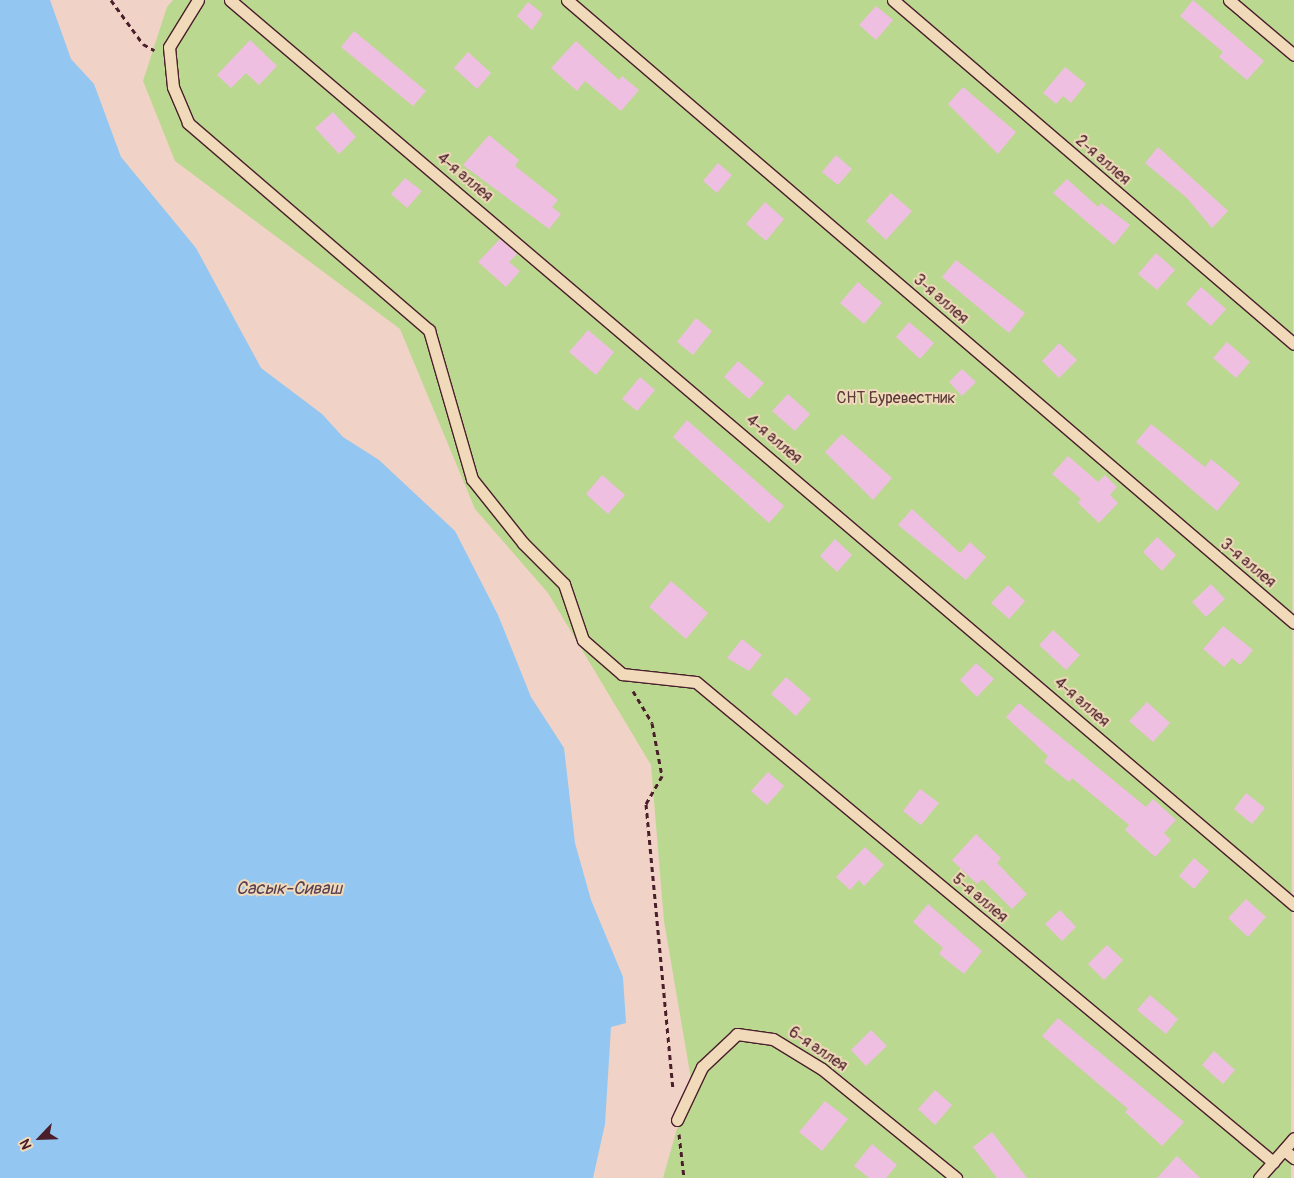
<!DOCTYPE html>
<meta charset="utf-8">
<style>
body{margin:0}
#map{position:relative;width:1294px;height:1178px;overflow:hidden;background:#f0d2c6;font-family:Pangolin,sans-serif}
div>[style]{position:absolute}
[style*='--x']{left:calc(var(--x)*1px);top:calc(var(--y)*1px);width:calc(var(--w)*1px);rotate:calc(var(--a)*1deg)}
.green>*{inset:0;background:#bbd890}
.water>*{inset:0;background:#93c6f0}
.building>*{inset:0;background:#eebfe1}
.path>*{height:3px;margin-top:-1.5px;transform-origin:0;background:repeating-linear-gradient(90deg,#4a1f2b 0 5px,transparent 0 9px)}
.roads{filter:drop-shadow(1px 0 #4a1f2b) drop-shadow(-1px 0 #4a1f2b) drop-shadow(0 1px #4a1f2b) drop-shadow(0 -1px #4a1f2b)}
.lane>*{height:11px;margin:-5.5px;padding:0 5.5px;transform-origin:5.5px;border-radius:5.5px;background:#f1daba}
span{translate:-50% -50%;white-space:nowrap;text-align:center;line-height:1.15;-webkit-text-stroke:4px #f1daba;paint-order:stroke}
.street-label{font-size:16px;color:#4a1f2b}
.park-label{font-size:16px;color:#5b3b3a}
.water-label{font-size:18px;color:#594052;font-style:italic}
.north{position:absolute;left:15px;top:1113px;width:50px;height:50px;-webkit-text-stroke:4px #f1daba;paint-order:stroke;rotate:246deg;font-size:14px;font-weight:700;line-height:20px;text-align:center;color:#4a1f2b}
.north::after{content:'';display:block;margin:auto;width:18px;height:22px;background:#4a1f2b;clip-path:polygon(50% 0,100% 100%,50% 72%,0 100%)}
</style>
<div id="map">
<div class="green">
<div style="clip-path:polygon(173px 0,1294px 0,1291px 1178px,663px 1178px,691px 1079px,664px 921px,651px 765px,548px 593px,475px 509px,400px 329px,175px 161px,143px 81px,167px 7px)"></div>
</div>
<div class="water">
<div style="clip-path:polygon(0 0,50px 0,71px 59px,94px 84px,121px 157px,196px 248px,261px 368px,322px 414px,343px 437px,379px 460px,455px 531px,498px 615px,531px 697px,564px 748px,575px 843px,591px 900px,623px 977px,626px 1023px,611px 1027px,605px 1124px,593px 1178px,0 1178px)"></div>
</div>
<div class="building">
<div style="clip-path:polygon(1193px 0,1264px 61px,1247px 80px,1219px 57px,1223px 52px,1180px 16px)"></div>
<div style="clip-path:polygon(528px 2px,543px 14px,532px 30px,517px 16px)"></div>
<div style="clip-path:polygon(876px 6px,893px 20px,876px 40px,859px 25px)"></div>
<div style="clip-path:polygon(354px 31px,426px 91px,413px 106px,341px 47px)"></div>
<div style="clip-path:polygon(250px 40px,277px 66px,259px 85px,246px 73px,231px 88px,217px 75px)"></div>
<div style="clip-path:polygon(576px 41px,619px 80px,622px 76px,639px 90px,621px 111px,585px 81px,577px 91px,551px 68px)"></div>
<div style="clip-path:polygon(468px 52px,491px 73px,477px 89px,454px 68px)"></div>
<div style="clip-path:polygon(1065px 67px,1086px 84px,1071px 103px,1063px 96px,1056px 104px,1043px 93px)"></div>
<div style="clip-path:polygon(963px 87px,1016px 132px,998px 154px,948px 104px)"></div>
<div style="clip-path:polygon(333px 112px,356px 137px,339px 154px,315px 128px)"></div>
<div style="clip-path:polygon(489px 135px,519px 160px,515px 166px,558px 200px,552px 207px,561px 214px,549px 229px,463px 165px)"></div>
<div style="clip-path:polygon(1158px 147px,1228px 211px,1212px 228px,1187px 198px,1145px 163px)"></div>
<div style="clip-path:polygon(836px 155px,852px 169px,838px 185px,822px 172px)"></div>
<div style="clip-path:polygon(718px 163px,732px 175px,717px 193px,703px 181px)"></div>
<div style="clip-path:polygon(405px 178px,422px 191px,407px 208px,391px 194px)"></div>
<div style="clip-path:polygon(1067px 179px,1098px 207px,1101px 203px,1130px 225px,1114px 245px,1053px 193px)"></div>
<div style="clip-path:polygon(891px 193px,912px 211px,886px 240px,866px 221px)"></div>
<div style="clip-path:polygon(765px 202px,784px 219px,766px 241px,746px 224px)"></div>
<div style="clip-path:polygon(500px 239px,517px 254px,509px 262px,520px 271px,506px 287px,478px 262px)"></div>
<div style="clip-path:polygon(1156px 253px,1175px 270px,1157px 290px,1138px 274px)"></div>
<div style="clip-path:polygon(956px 260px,1025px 313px,1009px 333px,942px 277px)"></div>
<div style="clip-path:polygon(858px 282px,882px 303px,864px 324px,840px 303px)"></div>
<div style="clip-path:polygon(1201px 287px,1226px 309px,1211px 326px,1186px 304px)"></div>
<div style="clip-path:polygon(696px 318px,712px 331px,693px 355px,677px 342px)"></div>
<div style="clip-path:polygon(909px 322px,934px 343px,920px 359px,896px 337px)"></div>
<div style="clip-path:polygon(588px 330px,614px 352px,596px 375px,569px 352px)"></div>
<div style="clip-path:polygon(1227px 342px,1250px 362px,1236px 378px,1213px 358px)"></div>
<div style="clip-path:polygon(1059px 343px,1077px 360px,1059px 378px,1042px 361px)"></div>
<div style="clip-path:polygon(738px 361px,764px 383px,749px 399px,724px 377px)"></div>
<div style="clip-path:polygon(962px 369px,976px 382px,962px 396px,949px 382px)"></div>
<div style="clip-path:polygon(640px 377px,655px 390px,637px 411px,622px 399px)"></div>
<div style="clip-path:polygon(788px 394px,810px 414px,795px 431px,772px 411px)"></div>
<div style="clip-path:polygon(687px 420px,784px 506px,769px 523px,673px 437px)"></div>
<div style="clip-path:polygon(1151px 424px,1205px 467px,1211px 459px,1240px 483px,1217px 511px,1136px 442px)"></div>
<div style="clip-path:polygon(842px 434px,892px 478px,873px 500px,825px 452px)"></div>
<div style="clip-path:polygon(1068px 456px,1098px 482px,1105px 475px,1117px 487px,1110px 495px,1118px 503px,1099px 523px,1078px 503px,1081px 499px,1052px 474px)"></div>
<div style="clip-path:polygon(602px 475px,625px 495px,608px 514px,586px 494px)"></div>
<div style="clip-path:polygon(912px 509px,960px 553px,970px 542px,986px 557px,966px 580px,898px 525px)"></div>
<div style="clip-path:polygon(1157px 537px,1176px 555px,1162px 571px,1143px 552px)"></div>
<div style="clip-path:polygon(835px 539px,852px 555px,837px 572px,820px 556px)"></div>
<div style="clip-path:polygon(671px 581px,708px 613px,686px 639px,649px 607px)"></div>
<div style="clip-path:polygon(1211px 584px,1225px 599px,1206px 617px,1192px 602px)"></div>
<div style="clip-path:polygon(1008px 585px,1025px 601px,1009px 619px,991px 603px)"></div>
<div style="clip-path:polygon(1223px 626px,1253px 650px,1240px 665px,1232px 658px,1224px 667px,1203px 649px)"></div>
<div style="clip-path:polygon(1053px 630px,1080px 655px,1066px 670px,1039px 645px)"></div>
<div style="clip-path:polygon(742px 639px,762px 655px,749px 671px,727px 658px)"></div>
<div style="clip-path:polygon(976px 663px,994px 679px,977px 697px,960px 680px)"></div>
<div style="clip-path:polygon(786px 677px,811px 699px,796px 716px,771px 694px)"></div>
<div style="clip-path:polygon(1147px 702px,1170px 723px,1153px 742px,1129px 721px)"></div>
<div style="clip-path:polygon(1019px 703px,1146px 807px,1153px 799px,1176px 820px,1164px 833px,1171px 840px,1155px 857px,1125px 830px,1129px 825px,1072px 778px,1069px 782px,1044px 762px,1048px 756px,1006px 717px)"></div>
<div style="clip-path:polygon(768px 772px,784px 786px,767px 805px,751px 791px)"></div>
<div style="clip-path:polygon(920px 789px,939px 803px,921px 825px,903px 811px)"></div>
<div style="clip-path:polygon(1246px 793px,1265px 808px,1252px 824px,1234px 809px)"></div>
<div style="clip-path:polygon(976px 834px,1001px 858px,997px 863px,1027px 894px,1012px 909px,982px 879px,977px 884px,952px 860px)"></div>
<div style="clip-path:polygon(865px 847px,884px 865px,864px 886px,859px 880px,850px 890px,836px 877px)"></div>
<div style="clip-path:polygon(1194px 858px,1209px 871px,1194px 889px,1179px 876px)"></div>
<div style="clip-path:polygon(1246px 899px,1266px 917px,1248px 937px,1228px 918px)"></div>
<div style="clip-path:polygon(928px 904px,982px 951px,964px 974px,939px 954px,943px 948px,913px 922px)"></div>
<div style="clip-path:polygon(1060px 910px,1076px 927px,1062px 941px,1045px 924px)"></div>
<div style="clip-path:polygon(1107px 945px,1123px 960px,1104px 980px,1088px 964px)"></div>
<div style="clip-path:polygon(1150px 995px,1178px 1019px,1166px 1034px,1137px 1010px)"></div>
<div style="clip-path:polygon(1058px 1018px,1184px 1122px,1162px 1146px,1125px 1112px,1128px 1109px,1042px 1036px)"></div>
<div style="clip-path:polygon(871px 1030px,887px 1046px,866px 1066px,851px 1050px)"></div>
<div style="clip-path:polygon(1214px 1051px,1235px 1070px,1223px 1084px,1202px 1065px)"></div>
<div style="clip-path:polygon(935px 1090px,952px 1105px,935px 1125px,918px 1109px)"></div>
<div style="clip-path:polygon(825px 1101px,848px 1119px,822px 1151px,799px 1132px)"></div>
<div style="clip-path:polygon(992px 1132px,1027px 1178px,997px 1178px,973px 1147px)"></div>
<div style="clip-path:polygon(872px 1144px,897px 1165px,886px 1178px,869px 1178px,854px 1166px)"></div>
<div style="clip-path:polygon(1177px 1156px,1200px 1178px,1157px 1178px)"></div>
</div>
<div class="path">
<div style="--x:111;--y:0;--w:54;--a:54"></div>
<div style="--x:143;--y:44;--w:13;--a:29"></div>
<div style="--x:633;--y:691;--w:37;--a:59"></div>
<div style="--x:652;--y:723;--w:54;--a:79.3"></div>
<div style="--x:662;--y:776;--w:32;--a:120"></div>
<div style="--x:646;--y:804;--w:285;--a:84.6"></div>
<div style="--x:679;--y:1134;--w:44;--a:83.5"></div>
</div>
<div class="roads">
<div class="lane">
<div style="--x:198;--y:0;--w:55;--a:121.7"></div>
<div style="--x:169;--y:47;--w:40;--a:84.3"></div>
<div style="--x:173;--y:87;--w:39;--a:67"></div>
<div style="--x:188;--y:123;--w:318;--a:40.7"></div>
<div style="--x:429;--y:330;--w:155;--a:73.9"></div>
<div style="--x:472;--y:479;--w:82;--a:51.4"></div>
<div style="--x:523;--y:543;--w:58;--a:45"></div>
<div style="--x:564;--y:584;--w:59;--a:71.3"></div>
<div style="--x:583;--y:640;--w:52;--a:41.1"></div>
<div style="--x:622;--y:674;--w:74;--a:6.2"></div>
<div style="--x:696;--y:682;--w:751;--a:39.76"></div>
<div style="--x:230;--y:0;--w:1397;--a:40.38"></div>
<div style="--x:567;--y:0;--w:957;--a:40.59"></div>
<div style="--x:893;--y:0;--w:528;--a:40.62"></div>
<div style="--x:1229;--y:0;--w:85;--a:40.2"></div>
<div style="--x:677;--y:1120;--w:59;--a:-64.7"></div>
<div style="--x:702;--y:1067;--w:48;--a:-43.3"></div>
<div style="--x:737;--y:1034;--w:36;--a:8"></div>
<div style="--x:773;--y:1039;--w:57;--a:31.5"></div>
<div style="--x:822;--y:1069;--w:173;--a:39.1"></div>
<div style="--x:1284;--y:1150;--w:13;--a:39"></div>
<div style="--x:1259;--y:1178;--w:53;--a:-48.8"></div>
</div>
</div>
<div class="street-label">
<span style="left:1103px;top:160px;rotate:41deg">2-я аллея</span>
<span style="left:465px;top:177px;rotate:40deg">4-я аллея</span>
<span style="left:941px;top:299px;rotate:41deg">3-я аллея</span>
<span style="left:774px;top:439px;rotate:40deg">4-я аллея</span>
<span style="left:1248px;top:563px;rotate:40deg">3-я аллея</span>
<span style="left:1082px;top:702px;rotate:41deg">4-я аллея</span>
<span style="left:980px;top:898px;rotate:40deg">5-я аллея</span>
<span style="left:818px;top:1049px;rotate:34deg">6-я аллея</span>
</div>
<div class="park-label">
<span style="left:896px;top:398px">СНТ Буревестник</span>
</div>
<div class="water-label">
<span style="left:289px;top:889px">Сасык-Сиваш</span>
</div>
<div class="north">N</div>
</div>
